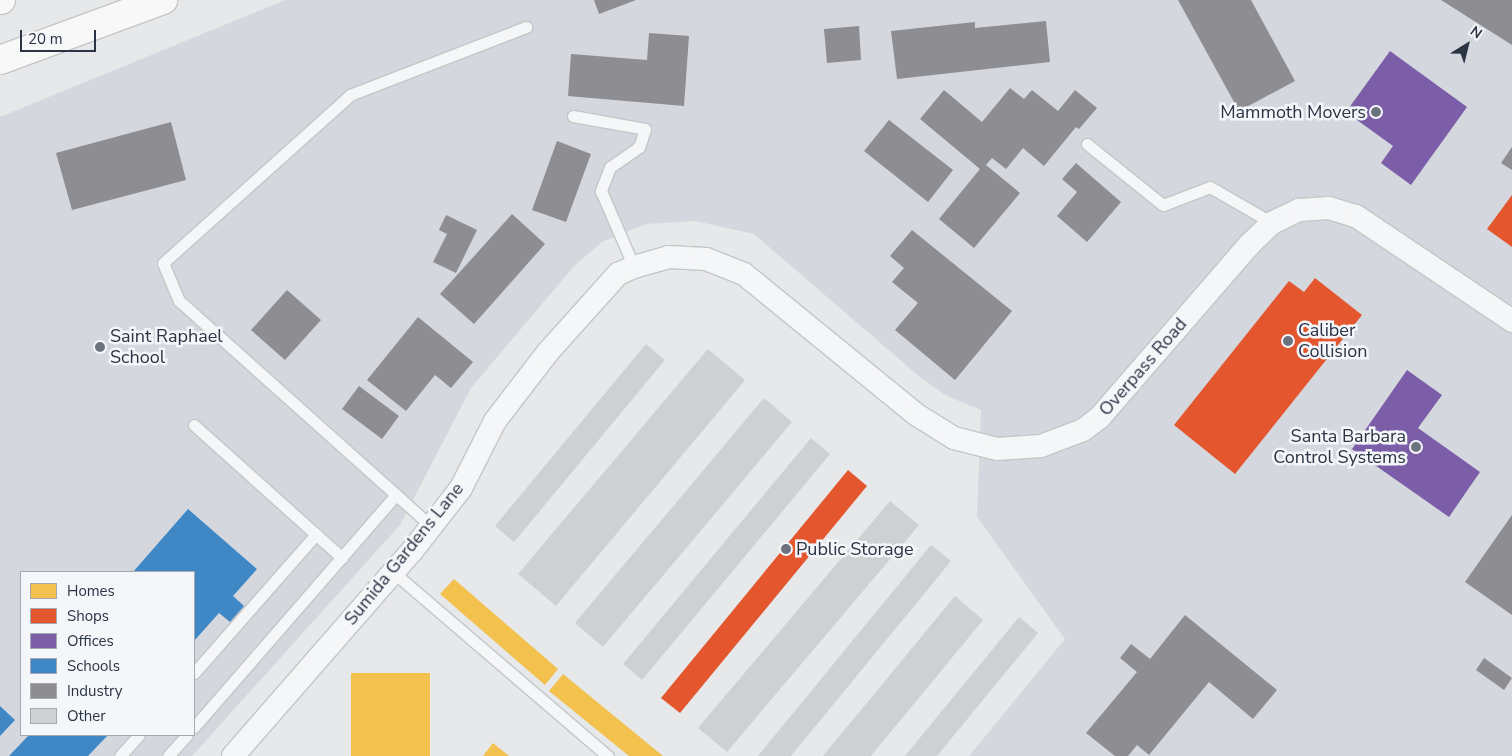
<!DOCTYPE html>
<style>
body{margin:0}
#map{position:relative;width:1512px;height:756px;overflow:hidden;background:#e6e8ea;font-family:"Nunito Sans",sans-serif}
div>[style]{position:absolute}
[style*='--x']{left:calc(var(--x)*1px);top:calc(var(--y)*1px);width:calc(var(--w)*1px);rotate:calc(var(--a)*1deg)}
.built>*{inset:0;background:#d4d7dd}
.homes>*{inset:0;background:#f2c14e}
.shops>*{inset:0;background:#e4572e}
.offices>*{inset:0;background:#7b5ea7}
.schools>*{inset:0;background:#3f88c5}
.industry>*{inset:0;background:#8d8d92}
.building>*{inset:0;background:#ced0d3}
.roads{filter:drop-shadow(1px 0 #c4c6c8) drop-shadow(-1px 0 #c4c6c8) drop-shadow(0 1px #c4c6c8) drop-shadow(0 -1px #c4c6c8)}
.service>*{height:11px;margin:-5.5px;padding:0 5.5px;transform-origin:5.5px;border-radius:5.5px;background:#f5f6f7}
.minor>*{height:22px;margin:-11px;padding:0 11px;transform-origin:11px;border-radius:11px;background:#f5f6f7}
.motorway>*{height:28px;margin:-14px;padding:0 14px;transform-origin:14px;border-radius:14px;background:#f8f8f8}
.dots>*{width:14px;height:14px;translate:-50% -50%;box-sizing:border-box;border:2px solid #f4f6f9;border-radius:50%}
span{translate:-50% -50%;white-space:nowrap;text-align:center;line-height:1.15;-webkit-text-stroke:5px #f4f6f9;paint-order:stroke}
.poi-label{font-size:18px;color:#2b3445}
.right{translate:-100% -50%;text-align:right}
.left{translate:0 -50%;text-align:left}
.street-label{font-size:18px;color:#2b3445}
.legend{position:absolute;left:20px;top:571px;width:175px;height:165px;box-sizing:border-box;background:#f4f6f9;border:1px solid #a4a8b1;margin:0;padding:6px 9px;list-style:none;font-size:15px;color:#2b3445}
.legend li{display:flex;align-items:center;gap:10px;height:25px}
.legend b{width:25px;border:1px solid #a4a8b1}
.north{position:absolute;left:1442px;top:20px;width:50px;height:50px;-webkit-text-stroke:4px #f4f6f9;paint-order:stroke;rotate:36deg;font-size:14px;font-weight:700;line-height:20px;text-align:center;color:#2b3445}
.north::after{content:'';display:block;margin:auto;width:18px;height:22px;background:#2b3445;clip-path:polygon(50% 0,100% 100%,50% 72%,0 100%)}
.scale{position:absolute;left:20px;top:30px;width:76px;height:22px;box-sizing:border-box;border:2px solid #2b3445;border-top:0;padding-left:6px;font-size:15px;line-height:18px;white-space:nowrap;color:#2b3445;-webkit-text-stroke:4px #f4f6f9;paint-order:stroke}
</style>
<div id="map">
<div class="built">
<div style="clip-path:polygon(evenodd,285px 0,1512px 0,1512px 756px,969px 756px,1065px 639px,977px 517px,981px 410px,947px 396px,921px 378px,754px 234px,695px 221px,646px 224px,602px 242px,575px 265px,471px 388px,400px 525px,192px 756px,0 756px,0 117px,285px 0,21px 572px,194px 572px,194px 735px,21px 735px,21px 572px)"></div>
</div>
<div class="homes">
<div style="clip-path:polygon(454px 579px,558px 669px,545px 685px,440px 594px)"></div>
<div style="clip-path:polygon(351px 673px,430px 673px,430px 756px,351px 756px)"></div>
<div style="clip-path:polygon(563px 674px,663px 756px,629px 756px,549px 691px)"></div>
<div style="clip-path:polygon(493px 743px,509px 756px,483px 756px)"></div>
</div>
<div class="shops">
<div style="clip-path:polygon(1512px 195px,1512px 247px,1487px 229px)"></div>
<div style="clip-path:polygon(1315px 278px,1362px 315px,1235px 474px,1174px 425px,1289px 281px,1304px 292px)"></div>
<div style="clip-path:polygon(848px 470px,867px 486px,680px 713px,661px 698px)"></div>
</div>
<div class="offices">
<div style="clip-path:polygon(1390px 51px,1467px 107px,1411px 185px,1381px 163px,1393px 146px,1346px 112px)"></div>
<div style="clip-path:polygon(1407px 370px,1442px 395px,1418px 428px,1480px 472px,1449px 517px,1352px 449px)"></div>
</div>
<div class="schools">
<div style="clip-path:polygon(188px 509px,257px 569px,233px 596px,244px 606px,230px 622px,219px 613px,194px 641px,194px 572px,133px 572px)"></div>
<div style="clip-path:polygon(0 706px,15px 720px,0 736px)"></div>
<div style="clip-path:polygon(29px 735px,108px 735px,88px 756px,9px 756px)"></div>
</div>
<div class="industry">
<div style="clip-path:polygon(594px 0,636px 0,599px 14px)"></div>
<div style="clip-path:polygon(1178px 0,1251px 0,1295px 81px,1239px 111px)"></div>
<div style="clip-path:polygon(1441px 0,1512px 0,1512px 45px)"></div>
<div style="clip-path:polygon(1046px 21px,1050px 62px,897px 79px,891px 31px,975px 22px,975px 28px)"></div>
<div style="clip-path:polygon(859px 26px,861px 60px,827px 63px,824px 29px)"></div>
<div style="clip-path:polygon(649px 33px,689px 36px,684px 106px,568px 96px,571px 54px,647px 60px)"></div>
<div style="clip-path:polygon(1010px 88px,1024px 99px,1032px 90px,1058px 111px,1075px 90px,1097px 108px,1079px 129px,1076px 127px,1044px 166px,1023px 148px,1006px 169px,992px 158px,986px 165px,1020px 193px,974px 248px,939px 219px,980px 169px,920px 119px,944px 90px,982px 122px)"></div>
<div style="clip-path:polygon(889px 120px,953px 170px,928px 202px,864px 151px)"></div>
<div style="clip-path:polygon(171px 122px,186px 180px,72px 210px,56px 153px)"></div>
<div style="clip-path:polygon(557px 141px,591px 154px,566px 222px,532px 210px)"></div>
<div style="clip-path:polygon(1512px 147px,1512px 170px,1501px 163px)"></div>
<div style="clip-path:polygon(1076px 163px,1121px 202px,1087px 242px,1057px 216px,1077px 192px,1062px 179px)"></div>
<div style="clip-path:polygon(512px 214px,545px 244px,474px 324px,440px 294px)"></div>
<div style="clip-path:polygon(446px 215px,477px 230px,456px 273px,433px 262px,447px 234px,439px 230px)"></div>
<div style="clip-path:polygon(912px 230px,1012px 311px,955px 380px,895px 330px,918px 303px,892px 282px,904px 268px,890px 256px)"></div>
<div style="clip-path:polygon(287px 290px,321px 320px,285px 360px,251px 330px)"></div>
<div style="clip-path:polygon(418px 317px,473px 362px,451px 388px,435px 375px,406px 411px,367px 380px)"></div>
<div style="clip-path:polygon(359px 386px,399px 416px,382px 439px,342px 409px)"></div>
<div style="clip-path:polygon(1512px 515px,1512px 615px,1465px 582px)"></div>
<div style="clip-path:polygon(1185px 615px,1277px 690px,1253px 719px,1209px 682px,1149px 755px,1137px 745px,1128px 756px,1115px 756px,1086px 733px,1137px 672px,1120px 658px,1131px 644px,1150px 659px)"></div>
<div style="clip-path:polygon(1484px 658px,1512px 678px,1504px 690px,1476px 670px)"></div>
</div>
<div class="building">
<div style="clip-path:polygon(646px 344px,665px 360px,514px 542px,495px 526px)"></div>
<div style="clip-path:polygon(708px 349px,745px 380px,556px 606px,518px 574px)"></div>
<div style="clip-path:polygon(764px 398px,792px 422px,603px 647px,575px 623px)"></div>
<div style="clip-path:polygon(811px 438px,830px 454px,642px 680px,623px 664px)"></div>
<div style="clip-path:polygon(890px 501px,919px 525px,727px 752px,698px 728px)"></div>
<div style="clip-path:polygon(931px 545px,951px 561px,791px 756px,758px 756px)"></div>
<div style="clip-path:polygon(955px 596px,983px 620px,871px 756px,823px 756px)"></div>
<div style="clip-path:polygon(1019px 617px,1038px 633px,937px 756px,905px 756px)"></div>
</div>
<div class="roads">
<div class="service">
<div style="--x:573;--y:116;--w:73;--a:10.2"></div>
<div style="--x:645;--y:129;--w:19;--a:108"></div>
<div style="--x:639;--y:147;--w:35;--a:145"></div>
<div style="--x:610;--y:167;--w:26;--a:111"></div>
<div style="--x:601;--y:191;--w:83;--a:66.5"></div>
<div style="--x:1087;--y:144;--w:97;--a:38.8"></div>
<div style="--x:1163;--y:205;--w:50;--a:-21"></div>
<div style="--x:1210;--y:187;--w:72;--a:30.1"></div>
<div style="--x:194;--y:425;--w:199;--a:41.9"></div>
<div style="--x:431;--y:526;--w:338;--a:-138.2"></div>
<div style="--x:179;--y:301;--w:41;--a:-112.8"></div>
<div style="--x:163;--y:263;--w:251;--a:-41.9"></div>
<div style="--x:350;--y:95;--w:189;--a:-21.1"></div>
<div style="--x:393;--y:572;--w:283;--a:40.6"></div>
<div style="--x:194;--y:673;--w:185;--a:-48.7"></div>
<div style="--x:194;--y:727;--w:308;--a:-49"></div>
<div style="--x:120;--y:756;--w:28;--a:-48"></div>
<div style="--x:168;--y:756;--w:28;--a:-48"></div>
</div>
<div class="minor">
<div style="--x:233;--y:756;--w:272;--a:-48.9"></div>
<div style="--x:412;--y:551;--w:80;--a:-52.1"></div>
<div style="--x:461;--y:488;--w:75;--a:-63.1"></div>
<div style="--x:495;--y:421;--w:87;--a:-52.5"></div>
<div style="--x:548;--y:352;--w:105;--a:-48.1"></div>
<div style="--x:618;--y:274;--w:17;--a:-24"></div>
<div style="--x:634;--y:267;--w:35;--a:-16"></div>
<div style="--x:668;--y:257;--w:38;--a:3"></div>
<div style="--x:706;--y:259;--w:41;--a:21.5"></div>
<div style="--x:744;--y:274;--w:223;--a:39.2"></div>
<div style="--x:917;--y:415;--w:44;--a:31.9"></div>
<div style="--x:954;--y:438;--w:44;--a:14.3"></div>
<div style="--x:997;--y:449;--w:44;--a:-3.9"></div>
<div style="--x:1041;--y:446;--w:45;--a:-20.9"></div>
<div style="--x:1083;--y:430;--w:21;--a:-37"></div>
<div style="--x:1100;--y:417;--w:226;--a:-49.1"></div>
<div style="--x:1248;--y:246;--w:33;--a:-44"></div>
<div style="--x:1272;--y:223;--w:30;--a:-26"></div>
<div style="--x:1299;--y:210;--w:30;--a:-4"></div>
<div style="--x:1329;--y:208;--w:28;--a:17"></div>
<div style="--x:1356;--y:216;--w:188;--a:33.9"></div>
</div>
<div class="motorway">
<div style="--x:0;--y:0;--w:1;--a:0"></div>
<div style="--x:0;--y:60;--w:174;--a:-20.2"></div>
</div>
</div>
<div class="dots">
<div style="left:1376px;top:112px;background:#6c737f"></div>
<div style="left:1288px;top:341px;background:#6c737f"></div>
<div style="left:100px;top:347px;background:#6c737f"></div>
<div style="left:1416px;top:447px;background:#6c737f"></div>
<div style="left:786px;top:549px;background:#6c737f"></div>
</div>
<div class="poi-label">
<span class="right" style="left:1366px;top:112px">Mammoth Movers</span>
<span class="left" style="left:1298px;top:341px">Caliber<br>Collision</span>
<span class="left" style="left:110px;top:347px">Saint Raphael<br>School</span>
<span class="right" style="left:1406px;top:447px">Santa Barbara<br>Control Systems</span>
<span class="left" style="left:796px;top:549px">Public Storage</span>
</div>
<div class="street-label">
<span style="left:1143px;top:367px;rotate:-49deg">Overpass Road</span>
<span style="left:404px;top:554px;rotate:-51deg">Sumida Gardens Lane</span>
</div>
<ul class="legend">
<li><b style="height:14px;background:#f2c14e"></b>Homes</li>
<li><b style="height:14px;background:#e4572e"></b>Shops</li>
<li><b style="height:14px;background:#7b5ea7"></b>Offices</li>
<li><b style="height:14px;background:#3f88c5"></b>Schools</li>
<li><b style="height:14px;background:#8d8d92"></b>Industry</li>
<li><b style="height:14px;background:#ced0d3"></b>Other</li>
</ul>
<div class="north">N</div>
<div class="scale">20 m</div>
</div>
